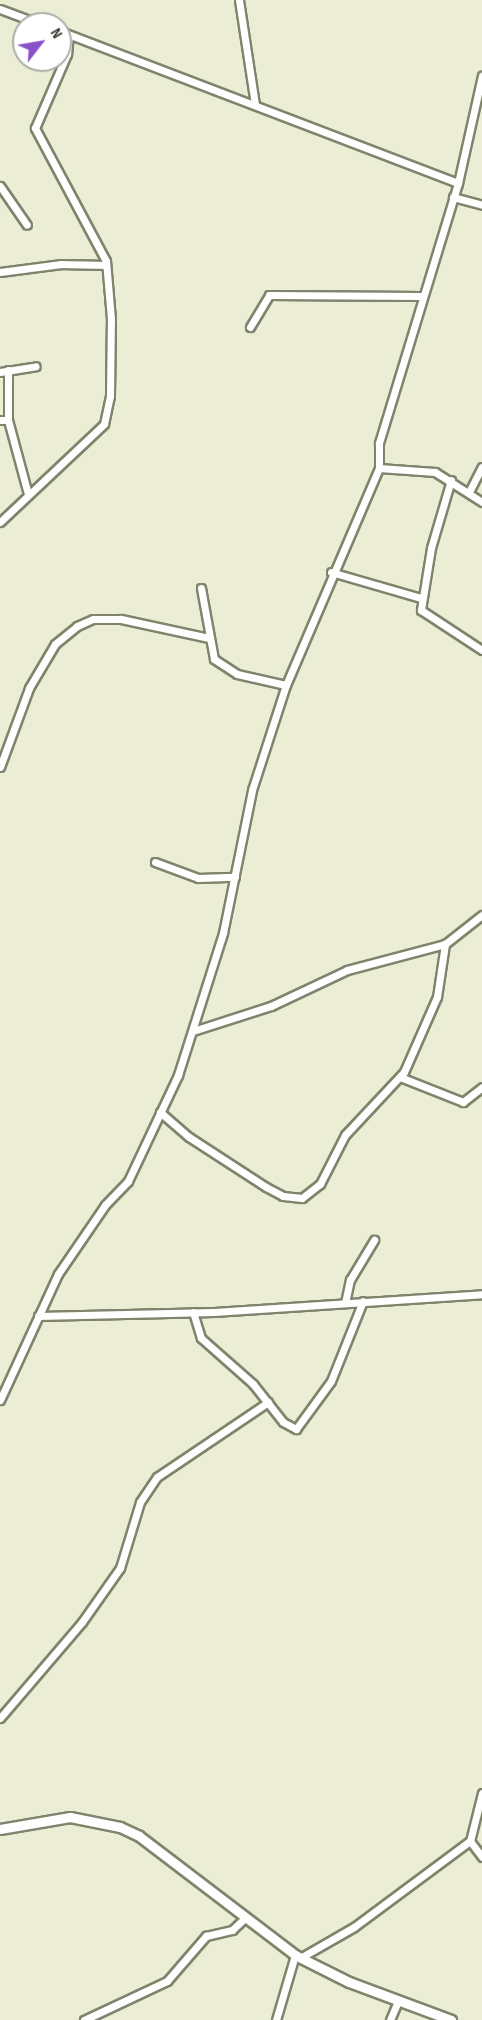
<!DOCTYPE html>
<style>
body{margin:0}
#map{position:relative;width:482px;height:2020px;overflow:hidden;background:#ebeed5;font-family:"Sofia Sans Condensed",sans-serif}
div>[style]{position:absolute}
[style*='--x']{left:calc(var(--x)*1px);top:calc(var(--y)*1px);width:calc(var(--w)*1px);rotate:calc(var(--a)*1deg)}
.roads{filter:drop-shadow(2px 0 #81836c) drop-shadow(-2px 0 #81836c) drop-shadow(0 2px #81836c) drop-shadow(0 -2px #81836c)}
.street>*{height:7px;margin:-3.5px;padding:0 3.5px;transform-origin:3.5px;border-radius:3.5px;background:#fff}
.secondary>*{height:9px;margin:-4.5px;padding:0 4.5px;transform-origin:4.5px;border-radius:4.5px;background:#fff}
span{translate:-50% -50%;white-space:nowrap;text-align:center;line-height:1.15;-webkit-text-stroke:6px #fff;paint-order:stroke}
.north{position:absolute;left:12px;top:12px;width:60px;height:60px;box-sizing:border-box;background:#fff;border:2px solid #aeaeaa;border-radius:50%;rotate:59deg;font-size:16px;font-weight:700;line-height:24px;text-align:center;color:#34342b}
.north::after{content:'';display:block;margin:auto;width:21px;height:27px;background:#8a51c8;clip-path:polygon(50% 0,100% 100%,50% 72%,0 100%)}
</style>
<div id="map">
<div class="roads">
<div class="street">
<div style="--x:239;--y:0;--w:106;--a:81.3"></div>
<div style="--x:0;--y:9;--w:43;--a:20.6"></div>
<div style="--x:60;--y:31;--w:426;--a:20.9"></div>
<div style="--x:0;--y:186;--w:47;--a:55.3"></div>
<div style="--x:453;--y:197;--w:30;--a:15"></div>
<div style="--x:0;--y:272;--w:62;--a:-7.5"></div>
<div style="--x:61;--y:264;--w:45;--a:1.3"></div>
<div style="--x:250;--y:327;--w:37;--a:-59"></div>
<div style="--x:269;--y:295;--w:152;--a:0.4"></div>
<div style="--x:0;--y:372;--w:36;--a:-9"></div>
<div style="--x:0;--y:420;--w:8;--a:0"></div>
<div style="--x:8;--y:420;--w:77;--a:74.9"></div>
<div style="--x:8;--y:420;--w:50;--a:-90"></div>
<div style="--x:379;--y:468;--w:56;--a:4.1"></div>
<div style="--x:435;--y:472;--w:56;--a:32.6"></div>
<div style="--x:451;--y:480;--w:71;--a:106.4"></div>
<div style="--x:431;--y:548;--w:63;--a:99.2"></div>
<div style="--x:421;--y:610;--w:73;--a:33.3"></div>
<div style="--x:469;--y:492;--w:28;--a:-63"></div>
<div style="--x:0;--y:522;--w:143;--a:-43.3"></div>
<div style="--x:104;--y:424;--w:29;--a:-78"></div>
<div style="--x:110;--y:396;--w:77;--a:-89.3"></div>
<div style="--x:111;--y:319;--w:58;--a:-94.9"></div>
<div style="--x:106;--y:261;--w:151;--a:-118.1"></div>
<div style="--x:35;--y:128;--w:81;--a:-66.6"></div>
<div style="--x:67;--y:54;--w:19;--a:-84"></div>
<div style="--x:331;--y:572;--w:94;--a:16.1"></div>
<div style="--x:201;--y:588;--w:72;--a:79.6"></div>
<div style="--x:214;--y:659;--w:27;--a:33"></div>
<div style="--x:237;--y:674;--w:50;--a:12.7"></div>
<div style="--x:0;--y:767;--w:84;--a:-69.8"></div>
<div style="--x:29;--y:688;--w:51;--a:-59.4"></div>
<div style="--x:55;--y:644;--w:28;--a:-39"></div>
<div style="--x:77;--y:626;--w:17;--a:-24"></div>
<div style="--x:93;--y:619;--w:28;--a:0"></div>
<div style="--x:121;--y:619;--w:90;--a:12.2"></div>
<div style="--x:155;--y:862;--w:46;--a:20.4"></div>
<div style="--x:198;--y:878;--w:37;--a:-2"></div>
<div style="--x:193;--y:1031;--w:82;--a:-17.8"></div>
<div style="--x:271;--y:1006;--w:84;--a:-25.3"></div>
<div style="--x:347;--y:970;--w:101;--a:-14.9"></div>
<div style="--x:400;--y:1077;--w:68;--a:21.6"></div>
<div style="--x:463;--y:1102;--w:24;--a:-38"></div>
<div style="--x:160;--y:1112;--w:38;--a:41"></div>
<div style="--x:189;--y:1137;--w:92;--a:33"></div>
<div style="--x:266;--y:1187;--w:19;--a:28"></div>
<div style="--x:283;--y:1196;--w:19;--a:6"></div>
<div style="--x:302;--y:1198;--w:23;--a:-38"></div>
<div style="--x:320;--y:1184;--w:55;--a:-63"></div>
<div style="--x:345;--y:1135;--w:86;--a:-46.9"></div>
<div style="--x:404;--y:1072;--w:82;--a:-66.3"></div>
<div style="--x:437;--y:997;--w:54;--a:-81.4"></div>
<div style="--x:445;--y:944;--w:47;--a:-38.1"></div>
<div style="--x:345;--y:1303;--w:24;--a:-78"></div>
<div style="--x:350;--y:1280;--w:47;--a:-59"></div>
<div style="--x:193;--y:1312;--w:27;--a:73"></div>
<div style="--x:201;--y:1338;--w:69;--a:41.5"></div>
<div style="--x:253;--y:1384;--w:48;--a:51.7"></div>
<div style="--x:283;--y:1422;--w:15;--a:28"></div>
<div style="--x:296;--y:1429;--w:59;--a:-53.9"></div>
<div style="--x:331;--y:1381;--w:86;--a:-68.2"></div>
<div style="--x:38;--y:1316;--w:176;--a:-1.3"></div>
<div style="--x:214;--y:1312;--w:269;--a:-3.8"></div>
<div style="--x:0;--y:1400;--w:139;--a:-65.3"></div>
<div style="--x:58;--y:1274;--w:83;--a:-55.7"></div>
<div style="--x:105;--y:1205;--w:33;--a:-46"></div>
<div style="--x:128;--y:1181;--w:117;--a:-64.7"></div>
<div style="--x:178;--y:1075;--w:149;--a:-72.4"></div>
<div style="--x:223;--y:933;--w:146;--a:-78.5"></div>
<div style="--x:252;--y:790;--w:110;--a:-72.1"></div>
<div style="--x:286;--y:685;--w:236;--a:-66.8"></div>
<div style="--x:379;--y:468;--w:25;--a:-90"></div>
<div style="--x:379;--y:443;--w:272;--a:-73.1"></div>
<div style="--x:458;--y:183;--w:110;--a:-77.4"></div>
<div style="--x:0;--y:1718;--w:126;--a:-49.5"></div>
<div style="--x:82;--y:1622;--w:66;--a:-54.9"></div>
<div style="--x:120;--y:1568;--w:69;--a:-73.1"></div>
<div style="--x:140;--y:1502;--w:30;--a:-56"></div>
<div style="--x:157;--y:1477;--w:134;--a:-34"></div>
<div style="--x:482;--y:1793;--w:49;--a:104"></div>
<div style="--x:470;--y:1841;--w:20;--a:53"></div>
<div style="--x:300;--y:1958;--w:62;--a:-29.9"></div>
<div style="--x:354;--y:1927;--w:144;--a:-36.6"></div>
<div style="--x:84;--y:2020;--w:92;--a:-25.2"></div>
<div style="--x:167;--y:1981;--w:60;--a:-49.1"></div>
<div style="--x:206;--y:1936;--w:27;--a:-13"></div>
<div style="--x:232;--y:1930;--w:18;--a:-43"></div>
<div style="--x:276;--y:2020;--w:68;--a:-73.7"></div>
<div style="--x:390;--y:2020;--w:21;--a:-67"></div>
</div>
<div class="secondary">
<div style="--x:0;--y:1829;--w:71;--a:-9.7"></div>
<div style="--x:70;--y:1817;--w:51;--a:11.3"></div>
<div style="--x:120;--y:1827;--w:21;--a:25"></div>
<div style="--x:139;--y:1836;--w:196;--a:37.3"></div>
<div style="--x:295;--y:1955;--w:60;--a:26.6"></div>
<div style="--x:349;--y:1982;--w:109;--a:20.4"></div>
</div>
</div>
<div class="north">N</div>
</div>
